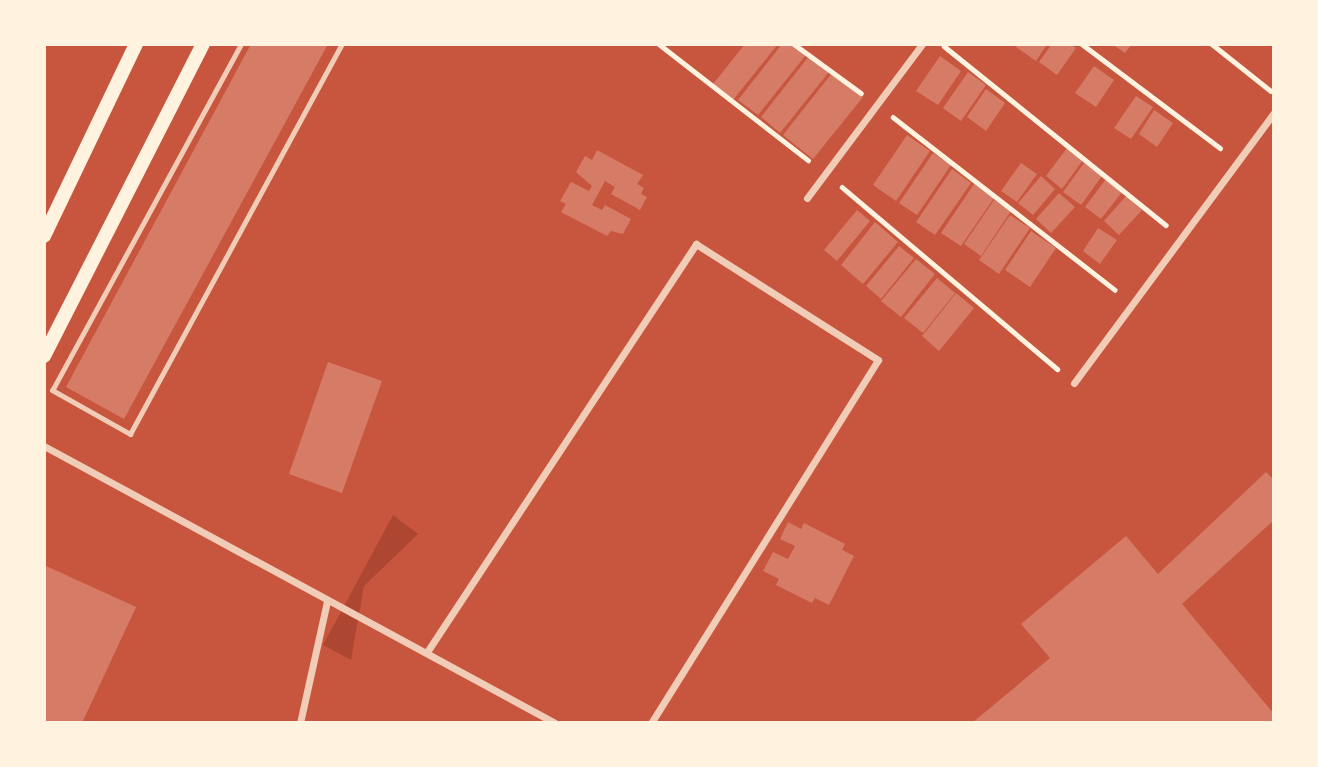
<!DOCTYPE html>
<style>
body{margin:0}
#map{position:relative;width:1318px;height:767px;overflow:hidden;background:#c8553d;font-family:Jost,sans-serif}
div>[style]{position:absolute}
[style*='--x']{left:calc(var(--x)*1px);top:calc(var(--y)*1px);width:calc(var(--w)*1px);rotate:calc(var(--a)*1deg)}
.green>*{inset:0;background:#ae4732}
.building>*{inset:0;background:#d67c66}
.path>*{height:4.5px;margin:-2.25px;padding:0 2.25px;transform-origin:2.25px;border-radius:2.25px;background:#fff3e0}
.service>*{height:5px;margin:-2.5px;padding:0 2.5px;transform-origin:2.5px;border-radius:2.5px;background:#f1ccb7}
.minor>*{height:7px;margin:-3.5px;padding:0 3.5px;transform-origin:3.5px;border-radius:3.5px;background:#f1ccb7}
.secondary>*{height:14px;margin:-7px;padding:0 7px;transform-origin:7px;border-radius:7px;background:#fff3e0}
span{translate:-50% -50%;white-space:nowrap;text-align:center;line-height:1.15;-webkit-text-stroke:6px #fff3e0;paint-order:stroke}
.frame{position:absolute;inset:0;border:46px solid #fff3e0;pointer-events:none}
</style>
<div id="map">
<div class="green">
<div style="clip-path:polygon(393px 515px,418px 534px,364px 586px,351px 660px,323px 645px)"></div>
</div>
<div class="building">
<div style="clip-path:polygon(251px 44px,328px 44px,124px 419px,66px 387px)"></div>
<div style="clip-path:polygon(745px 44px,778px 44px,733px 100px,713px 84px)"></div>
<div style="clip-path:polygon(782px 44px,792px 44px,806px 55px,758px 115px,738px 100px)"></div>
<div style="clip-path:polygon(1018px 44px,1047px 44px,1036px 61px,1016px 47px)"></div>
<div style="clip-path:polygon(1052px 44px,1070px 44px,1076px 48px,1057px 75px,1039px 62px)"></div>
<div style="clip-path:polygon(1112px 44px,1132px 44px,1125px 53px)"></div>
<div style="clip-path:polygon(809px 56px,829px 72px,780px 133px,761px 117px)"></div>
<div style="clip-path:polygon(940px 56px,961px 71px,938px 105px,916px 91px)"></div>
<div style="clip-path:polygon(1094px 66px,1114px 80px,1096px 107px,1075px 93px)"></div>
<div style="clip-path:polygon(968px 72px,986px 85px,961px 121px,943px 108px)"></div>
<div style="clip-path:polygon(832px 73px,863px 97px,813px 159px,783px 135px)"></div>
<div style="clip-path:polygon(986px 89px,1005px 103px,986px 131px,967px 117px)"></div>
<div style="clip-path:polygon(1136px 96px,1153px 107px,1131px 139px,1114px 128px)"></div>
<div style="clip-path:polygon(1154px 110px,1173px 123px,1157px 147px,1139px 134px)"></div>
<div style="clip-path:polygon(907px 135px,930px 151px,896px 201px,873px 185px)"></div>
<div style="clip-path:polygon(1067px 148px,1083px 160px,1062px 189px,1046px 176px)"></div>
<div style="clip-path:polygon(597px 150px,643px 175px,637px 184px,644px 188px,641px 194px,647px 197px,640px 210px,611px 194px,615px 187px,605px 181px,592px 205px,602px 210px,605px 205px,631px 219px,623px 234px,611px 231px,607px 236px,561px 212px,566px 204px,560px 201px,571px 182px,589px 191px,592px 186px,576px 172px,585px 156px,592px 160px)"></div>
<div style="clip-path:polygon(933px 153px,951px 165px,917px 215px,899px 203px)"></div>
<div style="clip-path:polygon(1021px 163px,1037px 174px,1017px 202px,1001px 191px)"></div>
<div style="clip-path:polygon(1084px 163px,1102px 176px,1081px 205px,1063px 192px)"></div>
<div style="clip-path:polygon(952px 169px,971px 183px,935px 235px,916px 222px)"></div>
<div style="clip-path:polygon(1041px 176px,1055px 189px,1033px 215px,1018px 203px)"></div>
<div style="clip-path:polygon(1106px 179px,1122px 192px,1101px 219px,1085px 207px)"></div>
<div style="clip-path:polygon(974px 184px,994px 198px,961px 246px,941px 233px)"></div>
<div style="clip-path:polygon(1059px 193px,1075px 207px,1051px 233px,1036px 219px)"></div>
<div style="clip-path:polygon(1126px 196px,1142px 210px,1119px 235px,1104px 221px)"></div>
<div style="clip-path:polygon(994px 200px,1011px 211px,981px 256px,964px 244px)"></div>
<div style="clip-path:polygon(857px 210px,870px 221px,837px 261px,824px 250px)"></div>
<div style="clip-path:polygon(1010px 215px,1030px 228px,999px 274px,979px 260px)"></div>
<div style="clip-path:polygon(875px 222px,898px 242px,863px 284px,841px 265px)"></div>
<div style="clip-path:polygon(1098px 228px,1117px 240px,1100px 264px,1083px 251px)"></div>
<div style="clip-path:polygon(1031px 231px,1056px 248px,1030px 287px,1005px 270px)"></div>
<div style="clip-path:polygon(899px 246px,914px 258px,881px 299px,866px 286px)"></div>
<div style="clip-path:polygon(916px 259px,935px 274px,901px 317px,881px 301px)"></div>
<div style="clip-path:polygon(937px 278px,955px 293px,923px 333px,904px 318px)"></div>
<div style="clip-path:polygon(956px 293px,974px 308px,939px 351px,922px 336px)"></div>
<div style="clip-path:polygon(328px 362px,382px 381px,342px 493px,289px 474px)"></div>
<div style="clip-path:polygon(1266px 472px,1274px 480px,1274px 520px,1182px 604px,1274px 714px,1274px 723px,972px 723px,1050px 658px,1021px 624px,1126px 536px,1158px 574px)"></div>
<div style="clip-path:polygon(788px 522px,801px 529px,804px 523px,845px 544px,842px 550px,854px 556px,829px 605px,815px 598px,812px 603px,776px 585px,779px 579px,763px 571px,773px 552px,788px 559px,795px 546px,780px 539px)"></div>
<div style="clip-path:polygon(44px 565px,136px 607px,82px 723px,44px 723px)"></div>
</div>
<div class="path">
<div style="--x:659;--y:44;--w:189;--a:37.9"></div>
<div style="--x:794;--y:44;--w:83;--a:36.2"></div>
<div style="--x:1082;--y:44;--w:173;--a:37"></div>
<div style="--x:1212;--y:44;--w:75;--a:38.5"></div>
<div style="--x:944;--y:46;--w:285;--a:38.9"></div>
<div style="--x:893;--y:117;--w:281;--a:37.9"></div>
<div style="--x:842;--y:187;--w:282;--a:40.2"></div>
</div>
<div class="service">
<div style="--x:241;--y:44;--w:394;--a:118.6"></div>
<div style="--x:52;--y:390;--w:90;--a:29.4"></div>
<div style="--x:130;--y:434;--w:444;--a:-61.5"></div>
</div>
<div class="minor">
<div style="--x:807;--y:198;--w:192;--a:-53.2"></div>
<div style="--x:1074;--y:383;--w:336;--a:-53.5"></div>
<div style="--x:44;--y:446;--w:581;--a:28.46"></div>
<div style="--x:427;--y:652;--w:489;--a:-56.6"></div>
<div style="--x:696;--y:244;--w:216;--a:32.5"></div>
<div style="--x:878;--y:360;--w:428;--a:122"></div>
<div style="--x:300;--y:723;--w:125;--a:-77.5"></div>
</div>
<div class="secondary">
<div style="--x:44;--y:236;--w:213;--a:-64.4"></div>
<div style="--x:44;--y:356;--w:350;--a:-63"></div>
</div>
<div class="frame"></div>
</div>
